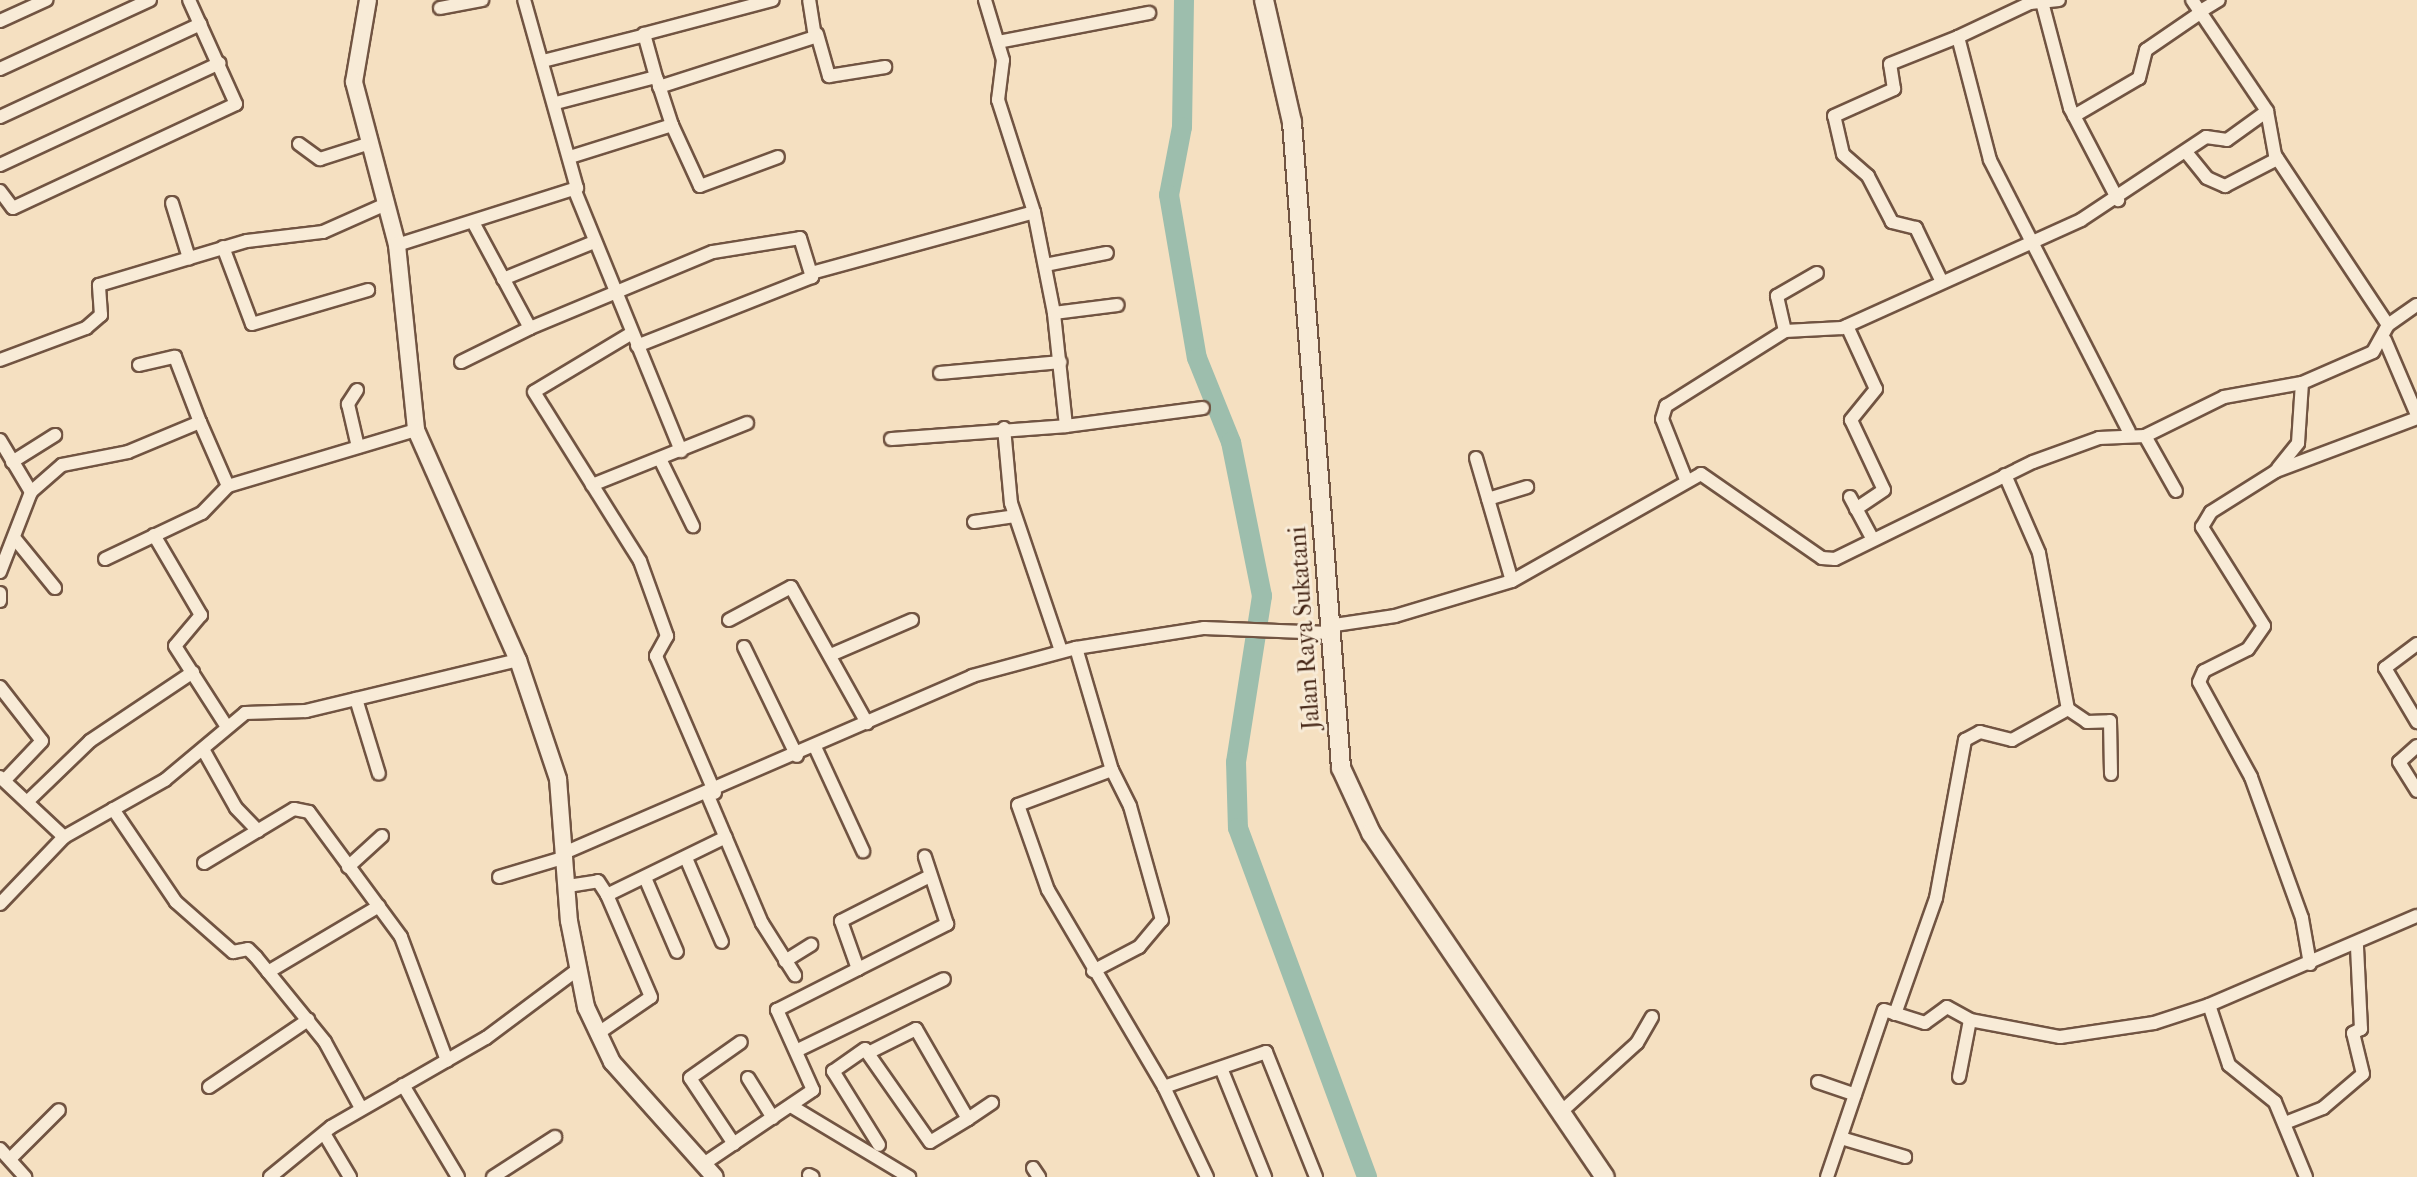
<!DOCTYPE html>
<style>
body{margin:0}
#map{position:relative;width:2417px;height:1177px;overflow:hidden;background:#f5e0c1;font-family:"IM FELL French Canon",serif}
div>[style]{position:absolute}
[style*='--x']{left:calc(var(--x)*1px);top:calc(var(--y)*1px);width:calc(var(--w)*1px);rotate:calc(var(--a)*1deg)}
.river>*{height:20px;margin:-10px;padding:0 10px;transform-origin:10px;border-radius:10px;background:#9dbead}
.roads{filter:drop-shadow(2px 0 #715442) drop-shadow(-2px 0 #715442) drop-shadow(0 2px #715442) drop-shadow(0 -2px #715442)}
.minor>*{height:12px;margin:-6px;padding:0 6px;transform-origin:6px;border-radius:6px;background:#f8ebd7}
.tertiary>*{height:16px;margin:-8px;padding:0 8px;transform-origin:8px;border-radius:8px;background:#f8ebd7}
.secondary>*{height:18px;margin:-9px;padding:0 9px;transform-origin:9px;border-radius:9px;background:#f8ebd7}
span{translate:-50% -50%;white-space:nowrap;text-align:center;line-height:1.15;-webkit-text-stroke:6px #f8ebd7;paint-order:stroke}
.street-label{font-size:24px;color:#452617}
</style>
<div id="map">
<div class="river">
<div style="--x:1184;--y:0;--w:127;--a:90.9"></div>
<div style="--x:1182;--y:127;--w:69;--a:100.8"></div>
<div style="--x:1169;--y:195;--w:165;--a:80.3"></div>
<div style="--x:1197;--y:358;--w:91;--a:68"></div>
<div style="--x:1231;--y:442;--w:157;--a:78.6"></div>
<div style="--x:1262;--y:596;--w:168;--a:98.9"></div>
<div style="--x:1236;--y:762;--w:66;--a:88.3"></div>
<div style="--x:1238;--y:828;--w:372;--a:69.7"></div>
</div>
<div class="roads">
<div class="minor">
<div style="--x:2042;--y:2;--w:110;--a:75.2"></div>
<div style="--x:2070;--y:108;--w:104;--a:62.4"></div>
<div style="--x:440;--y:8;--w:43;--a:-10.8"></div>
<div style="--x:2199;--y:12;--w:23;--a:-31"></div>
<div style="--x:0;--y:21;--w:51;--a:-24.5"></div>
<div style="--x:817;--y:34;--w:44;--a:74.1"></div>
<div style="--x:829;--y:76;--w:57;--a:-9.1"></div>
<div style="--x:1958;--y:37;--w:80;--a:-25.3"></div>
<div style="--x:2030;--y:3;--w:29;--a:-6"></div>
<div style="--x:998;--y:42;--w:154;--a:-10.9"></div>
<div style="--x:543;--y:61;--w:102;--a:-14.2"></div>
<div style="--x:0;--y:69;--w:165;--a:-24.7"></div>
<div style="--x:659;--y:87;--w:164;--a:-17.8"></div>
<div style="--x:815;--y:37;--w:37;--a:-99"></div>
<div style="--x:556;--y:103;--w:103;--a:-14.6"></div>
<div style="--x:656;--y:77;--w:45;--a:-105.6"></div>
<div style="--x:644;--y:34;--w:133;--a:-14.8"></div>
<div style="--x:2074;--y:116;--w:75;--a:-30.3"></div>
<div style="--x:2139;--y:78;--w:29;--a:-76"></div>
<div style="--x:2146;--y:50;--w:65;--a:-34.4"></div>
<div style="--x:0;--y:117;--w:221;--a:-24.9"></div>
<div style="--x:672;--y:125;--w:67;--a:65.3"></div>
<div style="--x:700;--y:186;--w:83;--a:-20.4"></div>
<div style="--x:299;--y:144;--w:26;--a:36"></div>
<div style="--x:320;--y:159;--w:49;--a:-17.7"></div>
<div style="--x:2186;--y:152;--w:33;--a:51"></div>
<div style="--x:2207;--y:178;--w:20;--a:24"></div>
<div style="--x:2225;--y:186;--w:59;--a:-27.4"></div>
<div style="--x:570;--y:157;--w:107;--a:-17.4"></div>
<div style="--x:672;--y:125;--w:48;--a:-108.1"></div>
<div style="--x:0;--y:165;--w:242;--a:-24.9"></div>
<div style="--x:0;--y:191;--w:21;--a:53"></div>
<div style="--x:13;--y:208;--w:246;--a:-25"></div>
<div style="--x:236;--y:104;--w:114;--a:-114.3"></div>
<div style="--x:575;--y:191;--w:281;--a:67.8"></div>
<div style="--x:172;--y:203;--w:58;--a:72.8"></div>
<div style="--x:474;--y:224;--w:118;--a:61.7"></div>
<div style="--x:530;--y:328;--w:198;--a:-22.6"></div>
<div style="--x:713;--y:252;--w:88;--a:-9.1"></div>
<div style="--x:800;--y:238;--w:41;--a:72.9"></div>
<div style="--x:812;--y:277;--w:188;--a:158.5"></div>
<div style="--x:397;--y:245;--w:189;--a:-17.6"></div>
<div style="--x:577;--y:188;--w:195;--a:-105.7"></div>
<div style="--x:223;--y:247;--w:82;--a:69.4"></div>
<div style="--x:252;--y:324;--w:121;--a:-16.3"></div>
<div style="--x:1045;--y:265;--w:63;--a:-11"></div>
<div style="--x:815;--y:272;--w:227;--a:-15.3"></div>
<div style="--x:503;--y:279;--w:98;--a:-22.1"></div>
<div style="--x:1941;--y:280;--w:58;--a:-115.7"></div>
<div style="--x:1916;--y:228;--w:25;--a:-166"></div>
<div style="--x:1892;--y:222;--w:52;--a:-117.6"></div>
<div style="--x:1868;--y:176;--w:33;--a:-139"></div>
<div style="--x:1843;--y:154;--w:39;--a:-103"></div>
<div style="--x:1834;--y:116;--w:66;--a:-24.2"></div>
<div style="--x:1894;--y:89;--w:25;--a:-99"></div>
<div style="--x:1890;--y:64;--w:73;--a:-21.7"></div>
<div style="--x:1958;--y:37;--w:127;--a:75.4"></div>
<div style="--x:1990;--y:160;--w:305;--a:62.9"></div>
<div style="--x:1054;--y:313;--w:64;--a:-7.2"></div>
<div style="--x:2388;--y:325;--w:35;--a:-35"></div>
<div style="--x:1847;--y:326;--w:69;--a:65.3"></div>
<div style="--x:1876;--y:389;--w:40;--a:129"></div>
<div style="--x:1851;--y:420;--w:77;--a:64.8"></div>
<div style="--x:1884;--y:490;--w:34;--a:146"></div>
<div style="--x:1785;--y:331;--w:36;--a:-103"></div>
<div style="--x:1777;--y:296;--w:46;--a:-29.9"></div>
<div style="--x:632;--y:333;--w:114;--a:149"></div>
<div style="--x:534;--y:392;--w:199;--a:57.9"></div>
<div style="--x:640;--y:561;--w:80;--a:70.2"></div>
<div style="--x:667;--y:636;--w:23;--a:119"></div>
<div style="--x:656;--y:656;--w:149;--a:66.7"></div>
<div style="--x:2385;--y:340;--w:82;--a:66.9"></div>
<div style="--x:0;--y:360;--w:92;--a:-20.4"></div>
<div style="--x:86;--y:328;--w:20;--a:-41"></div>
<div style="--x:101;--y:315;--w:30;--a:-94"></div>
<div style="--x:99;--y:285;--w:154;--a:-16.6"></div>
<div style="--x:247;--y:241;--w:77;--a:-6.8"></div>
<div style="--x:323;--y:232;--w:69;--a:-24"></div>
<div style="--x:461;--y:362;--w:77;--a:-26.2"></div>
<div style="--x:139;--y:365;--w:37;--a:-13"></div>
<div style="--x:175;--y:357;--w:70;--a:69"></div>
<div style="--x:940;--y:373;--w:121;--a:-5.2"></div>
<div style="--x:357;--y:390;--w:17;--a:123"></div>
<div style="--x:348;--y:404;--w:44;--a:76.9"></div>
<div style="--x:1066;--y:426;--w:138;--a:-7.5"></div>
<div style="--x:1004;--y:428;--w:75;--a:84.7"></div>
<div style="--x:1011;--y:503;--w:156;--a:71.3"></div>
<div style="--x:2145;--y:436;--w:63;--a:60.6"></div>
<div style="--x:891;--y:439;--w:175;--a:-4.2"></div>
<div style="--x:1066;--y:426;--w:114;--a:-96.1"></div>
<div style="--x:1054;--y:313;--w:103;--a:-101.2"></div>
<div style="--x:1034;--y:212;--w:118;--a:-107.8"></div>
<div style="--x:998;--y:100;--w:40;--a:-82.9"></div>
<div style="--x:1003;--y:60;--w:63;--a:-106.7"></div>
<div style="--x:0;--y:440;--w:61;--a:59.2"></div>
<div style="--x:1476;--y:458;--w:128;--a:73.7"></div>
<div style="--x:660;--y:459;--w:75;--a:63.8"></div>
<div style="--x:12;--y:462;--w:51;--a:-32.1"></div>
<div style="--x:2278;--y:468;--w:32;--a:-51"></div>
<div style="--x:2298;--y:443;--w:60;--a:-86.2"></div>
<div style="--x:2005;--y:475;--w:85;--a:66.4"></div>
<div style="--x:2039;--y:553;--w:159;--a:79.5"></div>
<div style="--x:1685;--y:477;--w:62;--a:-111.6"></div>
<div style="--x:1662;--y:419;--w:14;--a:-73"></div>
<div style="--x:1666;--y:406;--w:141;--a:-32.2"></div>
<div style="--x:1785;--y:331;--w:57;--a:-3"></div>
<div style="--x:1842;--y:328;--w:262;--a:-24.3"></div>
<div style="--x:2081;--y:220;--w:150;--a:-33.6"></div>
<div style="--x:2206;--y:137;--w:21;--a:8"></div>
<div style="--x:2227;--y:140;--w:49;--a:-35.9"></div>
<div style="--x:592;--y:485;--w:167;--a:-21.8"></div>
<div style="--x:1850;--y:497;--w:47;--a:61.8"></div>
<div style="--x:1488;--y:499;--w:41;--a:-17.1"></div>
<div style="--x:974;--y:522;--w:41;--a:-8.3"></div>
<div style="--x:154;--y:535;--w:93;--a:59.6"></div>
<div style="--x:201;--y:615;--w:40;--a:130"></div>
<div style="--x:175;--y:646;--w:93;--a:57.3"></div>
<div style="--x:16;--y:540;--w:62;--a:50.9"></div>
<div style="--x:105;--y:559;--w:107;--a:-25.4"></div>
<div style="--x:202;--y:513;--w:37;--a:-46"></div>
<div style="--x:228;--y:486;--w:196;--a:-16.6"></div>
<div style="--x:0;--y:572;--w:86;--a:-68.8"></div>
<div style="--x:31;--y:492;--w:41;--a:-41.1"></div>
<div style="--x:62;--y:465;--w:67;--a:-11.1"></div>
<div style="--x:128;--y:452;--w:78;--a:-22.6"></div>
<div style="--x:200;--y:422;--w:70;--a:66.4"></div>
<div style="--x:0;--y:593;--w:8;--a:90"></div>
<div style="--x:729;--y:620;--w:70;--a:-28"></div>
<div style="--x:791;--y:587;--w:156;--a:60.8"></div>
<div style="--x:1328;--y:626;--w:68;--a:-8.5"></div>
<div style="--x:1395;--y:616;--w:122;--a:-16.7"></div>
<div style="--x:1512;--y:581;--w:217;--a:-29.5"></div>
<div style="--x:1701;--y:474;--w:147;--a:34.8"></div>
<div style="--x:1822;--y:558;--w:13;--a:4"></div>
<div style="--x:1835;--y:559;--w:220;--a:-26.1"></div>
<div style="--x:2033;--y:462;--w:70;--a:-20"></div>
<div style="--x:2099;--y:438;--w:46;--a:-2.5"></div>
<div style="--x:2145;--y:436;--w:88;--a:-26.3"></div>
<div style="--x:2224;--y:397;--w:79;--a:-10.2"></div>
<div style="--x:2302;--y:383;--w:77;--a:-23.6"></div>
<div style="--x:2373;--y:352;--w:31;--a:-61"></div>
<div style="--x:2388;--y:325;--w:204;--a:-123.6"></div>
<div style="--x:2275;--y:155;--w:45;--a:-100.3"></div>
<div style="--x:2267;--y:111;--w:134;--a:-124"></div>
<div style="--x:2417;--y:644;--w:40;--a:143"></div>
<div style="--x:2385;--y:668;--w:63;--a:59.3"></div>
<div style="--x:744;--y:647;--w:121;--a:64.1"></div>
<div style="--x:1076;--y:648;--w:127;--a:73.6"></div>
<div style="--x:1112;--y:770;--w:100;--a:159.6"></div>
<div style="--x:1018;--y:805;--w:90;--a:70.6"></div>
<div style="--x:1048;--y:890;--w:229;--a:59.5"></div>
<div style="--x:1164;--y:1087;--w:100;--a:64.5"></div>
<div style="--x:833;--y:654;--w:86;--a:-23.3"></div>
<div style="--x:0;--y:687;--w:68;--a:52.1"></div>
<div style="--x:42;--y:741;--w:52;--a:133.5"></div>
<div style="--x:356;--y:699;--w:78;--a:73"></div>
<div style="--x:2417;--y:746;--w:24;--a:138"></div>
<div style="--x:2399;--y:762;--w:34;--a:58"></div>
<div style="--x:815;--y:747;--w:115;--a:65.2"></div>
<div style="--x:204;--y:751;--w:65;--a:60.7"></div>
<div style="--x:236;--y:808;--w:32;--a:46"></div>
<div style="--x:0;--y:777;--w:88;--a:43.2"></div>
<div style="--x:708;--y:796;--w:138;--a:67"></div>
<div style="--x:762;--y:923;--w:62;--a:57.6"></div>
<div style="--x:29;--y:800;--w:85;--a:-44"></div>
<div style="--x:90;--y:741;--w:124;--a:-33.8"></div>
<div style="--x:113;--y:809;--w:112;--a:55.9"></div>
<div style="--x:176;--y:902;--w:76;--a:41.3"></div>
<div style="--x:233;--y:952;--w:15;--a:-11"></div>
<div style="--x:248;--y:949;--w:11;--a:45"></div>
<div style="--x:256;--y:957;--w:109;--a:50.9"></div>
<div style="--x:325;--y:1042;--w:75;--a:61.4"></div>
<div style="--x:566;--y:852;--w:443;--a:-23.4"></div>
<div style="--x:972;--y:676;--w:108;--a:-15.1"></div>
<div style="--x:1076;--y:648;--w:130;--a:-8.9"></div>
<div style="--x:1204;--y:628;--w:125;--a:2.3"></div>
<div style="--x:686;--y:858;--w:91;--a:66.8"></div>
<div style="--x:204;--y:863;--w:105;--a:-31"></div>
<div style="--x:294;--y:809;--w:15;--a:11"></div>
<div style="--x:309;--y:812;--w:155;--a:53.6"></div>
<div style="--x:401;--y:937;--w:132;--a:69.6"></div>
<div style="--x:348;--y:867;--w:46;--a:-42.4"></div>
<div style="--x:499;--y:877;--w:70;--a:-16.6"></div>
<div style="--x:646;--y:880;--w:78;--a:66.7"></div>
<div style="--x:568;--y:886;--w:30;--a:-9"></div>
<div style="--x:598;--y:881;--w:17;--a:57"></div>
<div style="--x:607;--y:895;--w:132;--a:-26"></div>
<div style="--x:0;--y:904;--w:93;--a:-46.3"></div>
<div style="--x:64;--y:837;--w:116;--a:-29.4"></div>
<div style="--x:165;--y:780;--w:104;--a:-39.9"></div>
<div style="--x:245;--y:713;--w:61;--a:-1.9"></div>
<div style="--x:306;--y:711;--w:218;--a:-13.5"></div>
<div style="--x:785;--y:961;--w:31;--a:-32"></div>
<div style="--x:2310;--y:964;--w:47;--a:-99.9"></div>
<div style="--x:2302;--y:918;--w:150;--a:-109.9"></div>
<div style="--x:2251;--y:777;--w:108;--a:-118.7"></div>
<div style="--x:2199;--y:682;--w:12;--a:-66"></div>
<div style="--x:2204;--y:671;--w:49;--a:-26.6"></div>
<div style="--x:2248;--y:649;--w:28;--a:-55"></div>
<div style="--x:2264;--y:626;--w:117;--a:-122.1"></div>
<div style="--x:2202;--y:527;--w:17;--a:-59"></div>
<div style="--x:2211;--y:512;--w:77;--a:-32.2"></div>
<div style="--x:2276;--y:471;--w:151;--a:-20.6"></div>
<div style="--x:858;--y:969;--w:100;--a:-26.8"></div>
<div style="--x:947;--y:924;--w:71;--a:-108.2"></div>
<div style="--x:1093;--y:971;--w:52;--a:-27.6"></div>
<div style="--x:1139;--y:947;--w:35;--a:-50"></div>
<div style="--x:1162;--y:920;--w:118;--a:-105.7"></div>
<div style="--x:1130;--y:806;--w:40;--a:-116.6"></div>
<div style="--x:268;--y:972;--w:129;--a:-30.7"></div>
<div style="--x:1895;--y:1014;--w:123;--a:-70.5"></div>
<div style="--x:1936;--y:898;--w:161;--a:-79.6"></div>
<div style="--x:1965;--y:740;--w:17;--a:-28"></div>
<div style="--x:1980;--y:732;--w:33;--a:14"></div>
<div style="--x:2012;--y:740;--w:64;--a:-29"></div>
<div style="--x:2068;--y:709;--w:23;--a:34"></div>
<div style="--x:2087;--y:722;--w:23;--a:-2"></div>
<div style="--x:2110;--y:721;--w:53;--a:88.9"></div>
<div style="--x:597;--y:1034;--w:65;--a:-34.4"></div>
<div style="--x:651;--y:997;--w:111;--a:-113.3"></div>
<div style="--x:798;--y:1050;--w:162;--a:-25.9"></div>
<div style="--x:872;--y:1051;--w:49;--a:-26.6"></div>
<div style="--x:916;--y:1029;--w:104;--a:60"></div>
<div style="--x:968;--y:1119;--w:44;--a:148.8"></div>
<div style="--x:930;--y:1142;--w:113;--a:-125"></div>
<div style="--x:865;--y:1049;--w:39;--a:145"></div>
<div style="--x:833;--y:1071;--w:87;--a:58.1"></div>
<div style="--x:1221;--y:1068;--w:118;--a:68"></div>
<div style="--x:1959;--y:1077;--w:58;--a:-79.1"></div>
<div style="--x:748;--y:1078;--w:47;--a:58"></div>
<div style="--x:1818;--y:1082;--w:39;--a:19"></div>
<div style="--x:403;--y:1085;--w:107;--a:59.1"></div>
<div style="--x:209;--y:1087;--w:120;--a:-34.1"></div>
<div style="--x:1164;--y:1087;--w:108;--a:-18.9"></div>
<div style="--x:1266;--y:1052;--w:135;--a:68.2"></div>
<div style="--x:791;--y:1106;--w:138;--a:31"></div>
<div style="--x:1562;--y:1111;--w:101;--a:-42.2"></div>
<div style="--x:1637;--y:1043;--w:30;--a:-60"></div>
<div style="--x:968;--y:1119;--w:29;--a:-34"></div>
<div style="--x:2285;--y:1123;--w:41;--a:-21.5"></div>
<div style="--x:2323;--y:1108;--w:52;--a:-40.4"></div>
<div style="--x:2363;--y:1074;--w:42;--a:-103.7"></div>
<div style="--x:2353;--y:1033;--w:9;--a:-27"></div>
<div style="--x:2361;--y:1029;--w:83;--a:-92.8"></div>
<div style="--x:325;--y:1135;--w:49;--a:59.2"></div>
<div style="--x:1841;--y:1138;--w:67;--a:16.5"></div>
<div style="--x:734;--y:1144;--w:79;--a:-123.7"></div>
<div style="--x:690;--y:1078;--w:62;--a:-35.2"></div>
<div style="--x:0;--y:1149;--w:38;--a:48"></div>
<div style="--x:10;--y:1159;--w:69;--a:-45"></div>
<div style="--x:702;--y:1165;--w:134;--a:-34"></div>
<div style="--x:813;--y:1090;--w:88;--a:-114.2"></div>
<div style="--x:777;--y:1010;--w:91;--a:-26.8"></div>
<div style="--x:858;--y:969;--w:51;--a:-109.5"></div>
<div style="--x:841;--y:921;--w:100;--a:-26.8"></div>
<div style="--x:1033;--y:1168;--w:11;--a:56"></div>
<div style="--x:809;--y:1175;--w:4;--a:27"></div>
<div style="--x:270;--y:1177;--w:79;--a:-39.3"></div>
<div style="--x:331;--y:1127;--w:179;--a:-29.9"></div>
<div style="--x:486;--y:1038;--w:114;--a:-36.8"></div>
<div style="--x:493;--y:1177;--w:74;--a:-32.8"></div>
<div style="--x:1827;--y:1177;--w:176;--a:-71.2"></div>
<div style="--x:1884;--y:1010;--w:43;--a:17.6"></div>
<div style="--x:1925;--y:1023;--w:27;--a:-36"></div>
<div style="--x:1947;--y:1007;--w:26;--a:29"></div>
<div style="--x:1970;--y:1020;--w:92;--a:10.7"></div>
<div style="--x:2060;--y:1037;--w:95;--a:-8.5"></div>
<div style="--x:2154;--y:1023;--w:58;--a:-18.1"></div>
<div style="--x:2306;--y:1177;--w:81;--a:-112.5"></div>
<div style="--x:2275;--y:1102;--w:59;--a:-141.2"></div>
<div style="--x:2229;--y:1065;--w:63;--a:-108.4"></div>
<div style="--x:2209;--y:1005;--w:226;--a:-23.2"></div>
</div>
<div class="tertiary">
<div style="--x:368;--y:0;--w:83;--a:99.7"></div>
<div style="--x:354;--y:82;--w:169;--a:75.2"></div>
<div style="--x:397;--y:245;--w:186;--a:84.1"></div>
<div style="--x:416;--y:430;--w:252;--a:66.1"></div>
<div style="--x:518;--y:660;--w:126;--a:71.4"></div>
<div style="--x:558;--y:779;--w:142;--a:85.6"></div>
<div style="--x:569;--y:921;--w:88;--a:78.8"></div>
<div style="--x:586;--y:1007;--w:61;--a:64.7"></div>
<div style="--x:612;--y:1062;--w:154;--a:48.2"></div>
</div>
<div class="secondary">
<div style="--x:1264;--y:0;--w:125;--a:77.1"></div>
<div style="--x:1292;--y:122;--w:648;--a:85.66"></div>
<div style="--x:1341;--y:768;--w:72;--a:65.2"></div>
<div style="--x:1371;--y:833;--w:416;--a:55.8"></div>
</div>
</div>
<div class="street-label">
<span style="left:1305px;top:628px;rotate:-94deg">Jalan Raya Sukatani</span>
</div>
</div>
